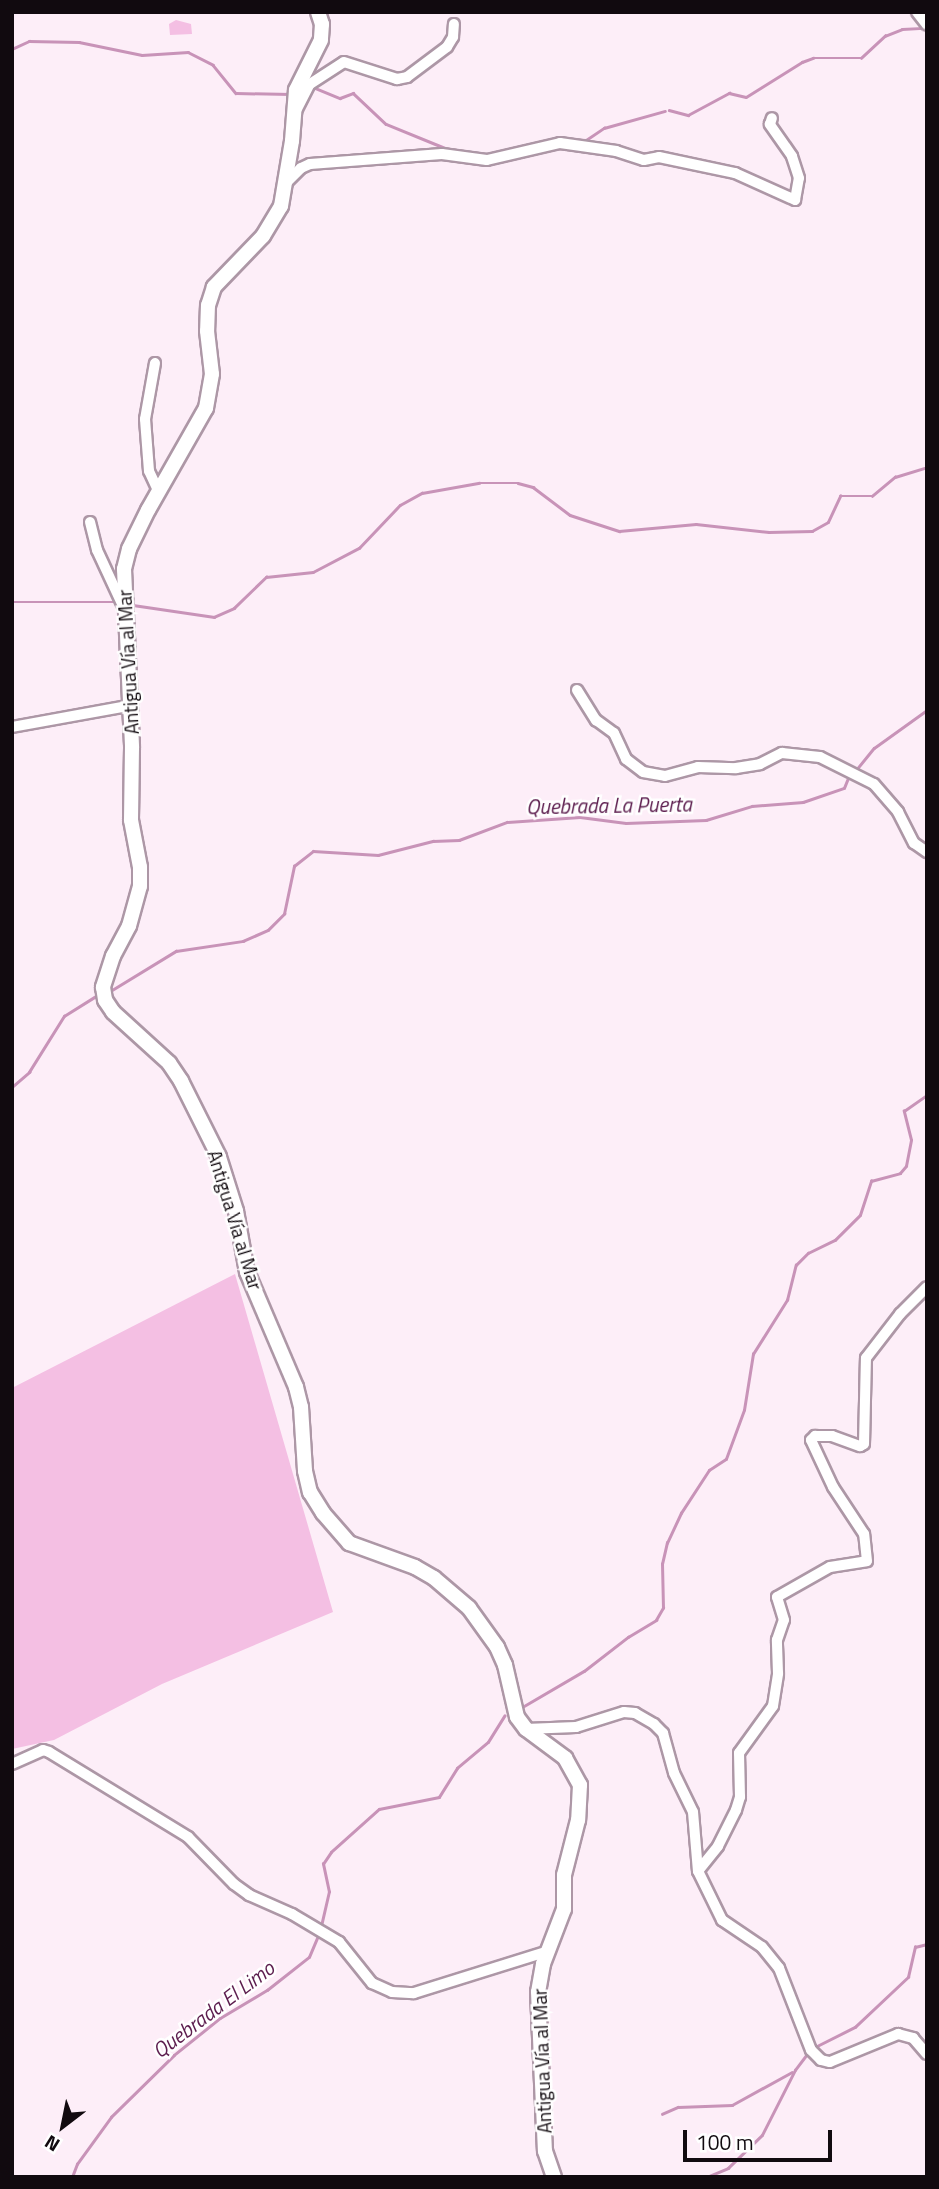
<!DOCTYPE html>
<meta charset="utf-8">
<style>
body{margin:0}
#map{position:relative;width:939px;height:2189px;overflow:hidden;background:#fdeef8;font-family:"Titillium Web",sans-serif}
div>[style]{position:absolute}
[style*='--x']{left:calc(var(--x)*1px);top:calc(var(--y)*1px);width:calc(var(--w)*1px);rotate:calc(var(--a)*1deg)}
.green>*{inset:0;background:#f4bfe3}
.stream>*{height:2.5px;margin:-1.25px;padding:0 1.25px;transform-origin:1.25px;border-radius:1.25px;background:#c893b8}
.roads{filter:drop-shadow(2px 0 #ad97a6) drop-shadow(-2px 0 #ad97a6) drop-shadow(0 2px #ad97a6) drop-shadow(0 -2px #ad97a6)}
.minor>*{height:10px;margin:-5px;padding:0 5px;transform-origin:5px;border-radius:5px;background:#fff}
.secondary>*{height:14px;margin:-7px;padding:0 7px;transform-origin:7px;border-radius:7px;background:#fff}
span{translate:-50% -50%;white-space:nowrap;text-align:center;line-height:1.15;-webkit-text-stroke:5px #fff;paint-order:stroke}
.street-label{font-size:19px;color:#110a0f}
.water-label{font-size:21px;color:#5c1d4e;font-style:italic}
.frame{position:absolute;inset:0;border:14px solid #110a0f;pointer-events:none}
.north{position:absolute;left:28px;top:2091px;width:70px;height:70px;-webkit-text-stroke:5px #fff;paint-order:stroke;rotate:212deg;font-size:19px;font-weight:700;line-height:28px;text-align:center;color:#110a0f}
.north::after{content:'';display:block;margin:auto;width:24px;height:32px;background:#110a0f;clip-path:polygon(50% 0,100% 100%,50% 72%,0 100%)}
.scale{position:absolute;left:683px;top:2130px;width:149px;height:32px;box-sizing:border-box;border:4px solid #110a0f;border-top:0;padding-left:9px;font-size:21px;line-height:24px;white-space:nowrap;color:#110a0f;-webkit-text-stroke:5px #fff;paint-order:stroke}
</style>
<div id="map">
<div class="green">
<div style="clip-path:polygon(176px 20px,191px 24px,192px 34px,170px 35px,169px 24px)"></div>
<div style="clip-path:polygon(235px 1274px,333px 1612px,162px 1684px,54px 1740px,12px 1749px,12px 1388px)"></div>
</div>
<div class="stream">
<div style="--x:12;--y:49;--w:19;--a:-25"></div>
<div style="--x:29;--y:41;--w:50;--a:1.1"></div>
<div style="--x:79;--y:42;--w:64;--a:11.7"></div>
<div style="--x:142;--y:55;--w:46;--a:-3.7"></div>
<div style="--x:188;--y:52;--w:28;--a:27"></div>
<div style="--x:213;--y:65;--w:36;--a:51"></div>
<div style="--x:236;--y:93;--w:54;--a:1.1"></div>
<div style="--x:315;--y:88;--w:27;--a:22"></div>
<div style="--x:340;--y:98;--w:14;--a:-21"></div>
<div style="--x:353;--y:93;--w:45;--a:43.2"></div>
<div style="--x:386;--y:124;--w:64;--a:22.1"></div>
<div style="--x:445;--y:148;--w:40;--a:10"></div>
<div style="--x:484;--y:155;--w:44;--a:-11.8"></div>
<div style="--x:669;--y:110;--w:20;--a:15"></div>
<div style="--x:688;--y:115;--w:47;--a:-28.2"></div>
<div style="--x:729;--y:93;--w:17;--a:13"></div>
<div style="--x:746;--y:97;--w:66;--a:-32"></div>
<div style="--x:802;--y:62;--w:12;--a:-20"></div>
<div style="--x:813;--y:58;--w:48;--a:0"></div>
<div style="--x:861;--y:58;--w:33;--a:-43"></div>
<div style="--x:885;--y:36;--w:18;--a:-22"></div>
<div style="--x:902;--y:29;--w:21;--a:-3"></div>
<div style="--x:561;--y:139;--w:25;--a:2"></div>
<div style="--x:586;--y:140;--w:22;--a:-34"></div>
<div style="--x:604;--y:128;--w:63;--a:-15.6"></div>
<div style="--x:12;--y:602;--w:105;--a:0"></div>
<div style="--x:133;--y:605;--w:82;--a:8.4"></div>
<div style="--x:214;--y:617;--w:22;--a:-24"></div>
<div style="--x:234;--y:608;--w:45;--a:-44.1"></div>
<div style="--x:266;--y:577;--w:47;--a:-6.1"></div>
<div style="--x:313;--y:572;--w:52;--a:-27.6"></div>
<div style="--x:359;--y:548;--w:59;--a:-46.4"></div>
<div style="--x:400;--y:505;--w:25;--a:-29"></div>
<div style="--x:422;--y:493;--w:58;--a:-10"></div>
<div style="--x:479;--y:483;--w:39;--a:0"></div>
<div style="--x:518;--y:483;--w:16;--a:15"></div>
<div style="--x:533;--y:487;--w:46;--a:37.1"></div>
<div style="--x:570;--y:515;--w:52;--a:18.1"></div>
<div style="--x:619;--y:531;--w:77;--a:-5.2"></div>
<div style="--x:696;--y:524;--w:73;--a:6.3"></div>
<div style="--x:769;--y:532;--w:43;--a:-1.3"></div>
<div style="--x:812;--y:531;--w:18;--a:-29"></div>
<div style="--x:828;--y:522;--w:29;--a:-65"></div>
<div style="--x:840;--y:496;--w:32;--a:0"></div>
<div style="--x:872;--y:496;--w:30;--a:-40"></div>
<div style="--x:895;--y:477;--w:34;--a:-17"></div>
<div style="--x:856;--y:770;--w:28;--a:-51"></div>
<div style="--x:874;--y:748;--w:65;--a:-35.6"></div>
<div style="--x:112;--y:990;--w:75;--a:-31.4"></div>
<div style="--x:176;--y:951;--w:68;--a:-8.5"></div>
<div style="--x:243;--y:941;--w:27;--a:-24"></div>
<div style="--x:268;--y:930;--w:23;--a:-45"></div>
<div style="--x:284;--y:914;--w:49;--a:-78.2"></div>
<div style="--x:294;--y:866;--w:24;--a:-38"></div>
<div style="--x:313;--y:851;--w:65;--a:3.5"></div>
<div style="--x:378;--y:855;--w:57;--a:-14.3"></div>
<div style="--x:433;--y:841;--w:26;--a:-2"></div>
<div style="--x:459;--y:840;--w:51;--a:-20.6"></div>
<div style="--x:507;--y:822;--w:73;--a:-3.9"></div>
<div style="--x:580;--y:817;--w:46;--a:7.4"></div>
<div style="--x:626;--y:823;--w:80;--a:-2.1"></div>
<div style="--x:706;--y:820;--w:48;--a:-16.9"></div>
<div style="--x:752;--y:806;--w:51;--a:-4.5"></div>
<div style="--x:803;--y:802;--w:43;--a:-18.9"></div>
<div style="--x:844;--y:788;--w:16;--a:-68"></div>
<div style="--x:12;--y:1087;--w:23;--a:-41"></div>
<div style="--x:29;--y:1072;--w:66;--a:-58"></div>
<div style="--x:64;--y:1016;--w:36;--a:-32"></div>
<div style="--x:524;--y:1706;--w:69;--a:-30.3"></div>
<div style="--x:584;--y:1671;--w:56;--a:-37.7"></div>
<div style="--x:628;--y:1637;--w:33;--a:-31"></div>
<div style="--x:656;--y:1620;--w:14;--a:-60"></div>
<div style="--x:663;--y:1608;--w:44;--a:-91.3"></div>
<div style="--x:662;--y:1564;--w:22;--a:-77"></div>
<div style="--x:667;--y:1543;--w:33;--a:-65"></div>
<div style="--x:681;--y:1513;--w:51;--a:-56.9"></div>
<div style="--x:709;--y:1470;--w:20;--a:-33"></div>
<div style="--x:726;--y:1459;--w:52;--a:-69.8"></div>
<div style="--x:744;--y:1410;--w:57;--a:-80.9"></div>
<div style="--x:753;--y:1354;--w:64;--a:-57.8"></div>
<div style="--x:787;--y:1300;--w:36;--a:-76"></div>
<div style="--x:796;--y:1265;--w:17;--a:-45"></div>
<div style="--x:808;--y:1253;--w:30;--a:-26"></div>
<div style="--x:835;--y:1240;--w:35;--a:-45"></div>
<div style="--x:860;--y:1215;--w:36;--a:-72"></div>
<div style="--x:871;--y:1181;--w:30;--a:-15"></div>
<div style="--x:900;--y:1173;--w:9;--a:-49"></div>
<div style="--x:906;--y:1166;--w:26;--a:-79"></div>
<div style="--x:911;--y:1140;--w:30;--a:-104"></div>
<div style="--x:904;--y:1111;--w:28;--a:-35"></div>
<div style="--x:321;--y:1926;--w:35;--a:-77"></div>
<div style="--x:329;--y:1892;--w:29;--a:-102"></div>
<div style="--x:323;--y:1864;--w:14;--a:-56"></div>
<div style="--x:331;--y:1852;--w:64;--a:-41.9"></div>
<div style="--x:379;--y:1809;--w:61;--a:-11.3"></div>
<div style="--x:439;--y:1797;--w:34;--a:-58"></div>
<div style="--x:457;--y:1768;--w:40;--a:-40"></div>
<div style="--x:488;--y:1742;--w:31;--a:-58"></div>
<div style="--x:813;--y:2048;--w:47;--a:-26.6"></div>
<div style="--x:855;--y:2027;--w:73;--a:-43.3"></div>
<div style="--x:908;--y:1977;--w:31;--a:-77"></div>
<div style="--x:915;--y:1947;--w:12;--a:-14"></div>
<div style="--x:662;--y:2114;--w:17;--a:-24"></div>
<div style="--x:678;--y:2107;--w:54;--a:-2.1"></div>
<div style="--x:732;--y:2105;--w:68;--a:-28.8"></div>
<div style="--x:72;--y:2177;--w:14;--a:-69"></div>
<div style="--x:77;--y:2164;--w:58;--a:-54.1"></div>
<div style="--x:111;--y:2117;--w:88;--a:-44.5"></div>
<div style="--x:174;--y:2055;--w:59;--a:-38.8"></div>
<div style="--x:220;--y:2018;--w:55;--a:-30.8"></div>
<div style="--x:267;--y:1990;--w:53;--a:-38.2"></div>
<div style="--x:309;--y:1957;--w:26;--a:-67"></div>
<div style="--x:707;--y:2177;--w:23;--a:-23"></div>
<div style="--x:728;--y:2168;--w:47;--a:-44.1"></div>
<div style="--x:762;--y:2135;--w:73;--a:-63.1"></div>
<div style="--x:795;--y:2070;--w:21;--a:-53"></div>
</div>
<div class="roads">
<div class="minor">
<div style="--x:917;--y:12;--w:16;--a:52"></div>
<div style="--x:297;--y:109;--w:28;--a:-63"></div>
<div style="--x:310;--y:84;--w:40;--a:-32.9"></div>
<div style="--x:344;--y:62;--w:56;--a:17.8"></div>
<div style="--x:397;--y:79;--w:10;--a:-11"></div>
<div style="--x:407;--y:77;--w:50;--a:-36.9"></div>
<div style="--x:447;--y:47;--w:12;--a:-59"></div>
<div style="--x:453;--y:37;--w:13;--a:-86"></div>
<div style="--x:286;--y:183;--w:21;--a:-45"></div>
<div style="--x:301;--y:168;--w:10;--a:-24"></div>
<div style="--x:310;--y:164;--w:132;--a:-4.3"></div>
<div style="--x:442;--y:154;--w:45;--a:7.6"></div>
<div style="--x:487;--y:160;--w:75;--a:-13.1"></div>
<div style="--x:560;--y:143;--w:57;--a:8.1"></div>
<div style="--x:616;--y:151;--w:29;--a:18"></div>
<div style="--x:644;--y:160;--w:15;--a:-11"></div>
<div style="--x:659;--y:157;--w:78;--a:11.9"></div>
<div style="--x:735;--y:173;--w:66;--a:24.2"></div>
<div style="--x:795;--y:200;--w:22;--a:-80"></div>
<div style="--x:799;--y:178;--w:23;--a:-108"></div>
<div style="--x:792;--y:156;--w:39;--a:-125"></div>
<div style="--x:770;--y:124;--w:6;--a:-72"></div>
<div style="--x:155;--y:363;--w:57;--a:100.1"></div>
<div style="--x:145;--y:419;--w:52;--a:85.6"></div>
<div style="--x:149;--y:471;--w:23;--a:65"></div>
<div style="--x:90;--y:522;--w:29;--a:76"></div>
<div style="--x:97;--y:550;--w:62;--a:65.1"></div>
<div style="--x:577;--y:690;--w:36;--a:58"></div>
<div style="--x:596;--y:720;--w:22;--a:36"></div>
<div style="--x:614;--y:733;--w:29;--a:65"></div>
<div style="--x:626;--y:759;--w:21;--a:37"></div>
<div style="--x:643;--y:772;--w:22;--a:10"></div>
<div style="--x:665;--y:776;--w:34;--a:-15"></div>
<div style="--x:698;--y:767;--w:38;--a:2"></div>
<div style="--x:736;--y:768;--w:24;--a:-9"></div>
<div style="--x:760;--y:764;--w:25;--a:-27"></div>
<div style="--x:782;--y:753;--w:38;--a:6"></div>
<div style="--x:820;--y:757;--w:60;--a:26.6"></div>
<div style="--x:874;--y:784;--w:37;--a:49"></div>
<div style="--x:898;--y:812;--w:35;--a:63"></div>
<div style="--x:914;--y:843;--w:16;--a:35"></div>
<div style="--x:12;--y:727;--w:118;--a:-10.3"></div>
<div style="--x:526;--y:1729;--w:50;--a:-2.3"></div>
<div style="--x:576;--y:1727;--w:50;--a:-17.4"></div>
<div style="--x:624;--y:1712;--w:11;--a:5"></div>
<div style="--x:635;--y:1713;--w:22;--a:30"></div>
<div style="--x:654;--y:1724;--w:13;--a:45"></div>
<div style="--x:663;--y:1733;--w:41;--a:74.6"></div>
<div style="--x:674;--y:1773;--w:43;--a:64"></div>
<div style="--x:693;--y:1812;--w:59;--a:85.2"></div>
<div style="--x:698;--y:1871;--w:55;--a:63.9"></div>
<div style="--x:722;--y:1920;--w:48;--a:34"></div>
<div style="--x:762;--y:1947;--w:27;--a:51"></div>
<div style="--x:779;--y:1968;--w:88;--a:68.7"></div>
<div style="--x:811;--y:2050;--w:14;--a:45"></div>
<div style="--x:821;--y:2060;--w:9;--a:13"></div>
<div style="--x:830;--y:2062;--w:74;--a:-22.4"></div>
<div style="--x:898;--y:2034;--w:16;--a:15"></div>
<div style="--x:913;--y:2038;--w:21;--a:49"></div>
<div style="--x:12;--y:1764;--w:34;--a:-24"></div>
<div style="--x:43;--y:1750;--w:6;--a:18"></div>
<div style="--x:49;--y:1752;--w:163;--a:31.4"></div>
<div style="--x:188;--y:1837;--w:66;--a:45.6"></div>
<div style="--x:234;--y:1884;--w:19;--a:36"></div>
<div style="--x:249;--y:1895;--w:47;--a:23.8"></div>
<div style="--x:292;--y:1914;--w:55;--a:30.8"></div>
<div style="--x:339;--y:1942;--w:53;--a:51.2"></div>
<div style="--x:372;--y:1983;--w:22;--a:24"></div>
<div style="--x:392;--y:1992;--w:22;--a:3"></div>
<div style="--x:414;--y:1993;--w:141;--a:-17.3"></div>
<div style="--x:698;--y:1871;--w:32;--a:-51"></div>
<div style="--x:718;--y:1846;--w:40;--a:-63.4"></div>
<div style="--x:736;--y:1810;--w:14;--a:-73"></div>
<div style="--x:740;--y:1797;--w:44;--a:-91.3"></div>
<div style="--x:739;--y:1753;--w:58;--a:-54.1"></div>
<div style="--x:773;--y:1706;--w:33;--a:-81"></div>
<div style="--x:778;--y:1673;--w:33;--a:-92"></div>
<div style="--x:777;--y:1640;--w:21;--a:-71"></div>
<div style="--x:784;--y:1620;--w:24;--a:-107"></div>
<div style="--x:777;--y:1597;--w:61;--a:-29.5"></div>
<div style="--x:830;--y:1567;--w:37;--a:-9"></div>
<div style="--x:867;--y:1561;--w:27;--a:-96"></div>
<div style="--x:864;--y:1534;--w:56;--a:-123.4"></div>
<div style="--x:833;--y:1487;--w:52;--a:-115.1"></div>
<div style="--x:811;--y:1440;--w:6;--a:-45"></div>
<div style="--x:815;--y:1436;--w:17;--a:0"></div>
<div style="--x:832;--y:1436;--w:30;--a:20"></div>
<div style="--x:860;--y:1446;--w:4;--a:-27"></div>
<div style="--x:864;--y:1444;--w:86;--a:-88.7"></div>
<div style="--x:866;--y:1358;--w:56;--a:-52.3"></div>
<div style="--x:900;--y:1314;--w:38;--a:-45"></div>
</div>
<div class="secondary">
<div style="--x:318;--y:12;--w:13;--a:72"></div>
<div style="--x:322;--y:24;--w:16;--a:94"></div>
<div style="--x:321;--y:40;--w:56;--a:116.6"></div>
<div style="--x:296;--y:90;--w:51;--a:94.5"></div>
<div style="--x:292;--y:141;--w:66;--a:99.6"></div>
<div style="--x:281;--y:206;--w:35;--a:121"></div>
<div style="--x:263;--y:236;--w:71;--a:133.9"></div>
<div style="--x:214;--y:287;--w:19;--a:108"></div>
<div style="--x:208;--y:305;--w:26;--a:92"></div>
<div style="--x:207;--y:331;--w:43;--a:83.4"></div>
<div style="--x:212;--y:374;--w:35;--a:100"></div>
<div style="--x:206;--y:408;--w:117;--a:119.6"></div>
<div style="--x:148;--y:510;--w:43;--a:116"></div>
<div style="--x:129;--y:549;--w:21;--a:104"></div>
<div style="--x:124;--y:569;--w:179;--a:87.4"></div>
<div style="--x:132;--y:748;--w:72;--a:90.8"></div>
<div style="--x:131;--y:820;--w:48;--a:79.2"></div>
<div style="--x:140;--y:867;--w:19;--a:90"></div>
<div style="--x:140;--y:886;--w:41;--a:105.4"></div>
<div style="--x:129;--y:926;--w:34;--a:118"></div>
<div style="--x:113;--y:956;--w:33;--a:108"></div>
<div style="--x:103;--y:987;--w:13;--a:81"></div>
<div style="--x:105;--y:1000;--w:14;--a:56"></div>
<div style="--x:113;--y:1012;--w:76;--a:42.3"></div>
<div style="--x:169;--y:1063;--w:22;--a:56"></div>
<div style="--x:181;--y:1081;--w:85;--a:63.4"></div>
<div style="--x:219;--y:1157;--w:57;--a:72.5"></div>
<div style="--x:236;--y:1211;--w:62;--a:79.8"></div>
<div style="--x:247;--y:1272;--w:125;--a:66.9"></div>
<div style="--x:296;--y:1387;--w:21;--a:76"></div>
<div style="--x:301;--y:1407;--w:64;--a:86.4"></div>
<div style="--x:305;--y:1471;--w:22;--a:77"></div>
<div style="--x:310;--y:1492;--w:25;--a:58"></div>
<div style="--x:323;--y:1513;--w:40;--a:49"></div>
<div style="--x:349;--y:1543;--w:70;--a:20"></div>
<div style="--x:415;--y:1567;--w:22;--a:30"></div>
<div style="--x:434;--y:1578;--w:46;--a:40.6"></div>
<div style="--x:469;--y:1608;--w:48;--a:54.3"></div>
<div style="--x:497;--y:1647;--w:20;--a:66"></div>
<div style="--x:505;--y:1665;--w:53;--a:77"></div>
<div style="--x:517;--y:1717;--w:15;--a:53"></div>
<div style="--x:526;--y:1729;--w:49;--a:36.6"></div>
<div style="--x:565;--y:1758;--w:31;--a:61"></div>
<div style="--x:580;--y:1785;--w:35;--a:93"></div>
<div style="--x:578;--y:1820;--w:57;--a:104.3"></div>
<div style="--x:564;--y:1875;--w:34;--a:90"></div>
<div style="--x:564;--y:1909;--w:59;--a:110.9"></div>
<div style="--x:543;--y:1964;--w:28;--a:100"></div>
<div style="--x:538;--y:1992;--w:159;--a:87.5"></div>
<div style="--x:545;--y:2151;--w:28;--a:71"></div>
</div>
</div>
<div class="street-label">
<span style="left:128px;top:662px;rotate:-93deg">Antigua Vía al Mar</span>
<span style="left:235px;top:1220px;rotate:73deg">Antigua Vía al Mar</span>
<span style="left:542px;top:2061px;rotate:-92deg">Antigua Vía al Mar</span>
</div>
<div class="water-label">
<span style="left:609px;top:805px;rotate:-1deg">Quebrada La Puerta</span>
<span style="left:213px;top:2009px;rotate:-37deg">Quebrada El Limo</span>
</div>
<div class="frame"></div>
<div class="north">N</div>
<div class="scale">100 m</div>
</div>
